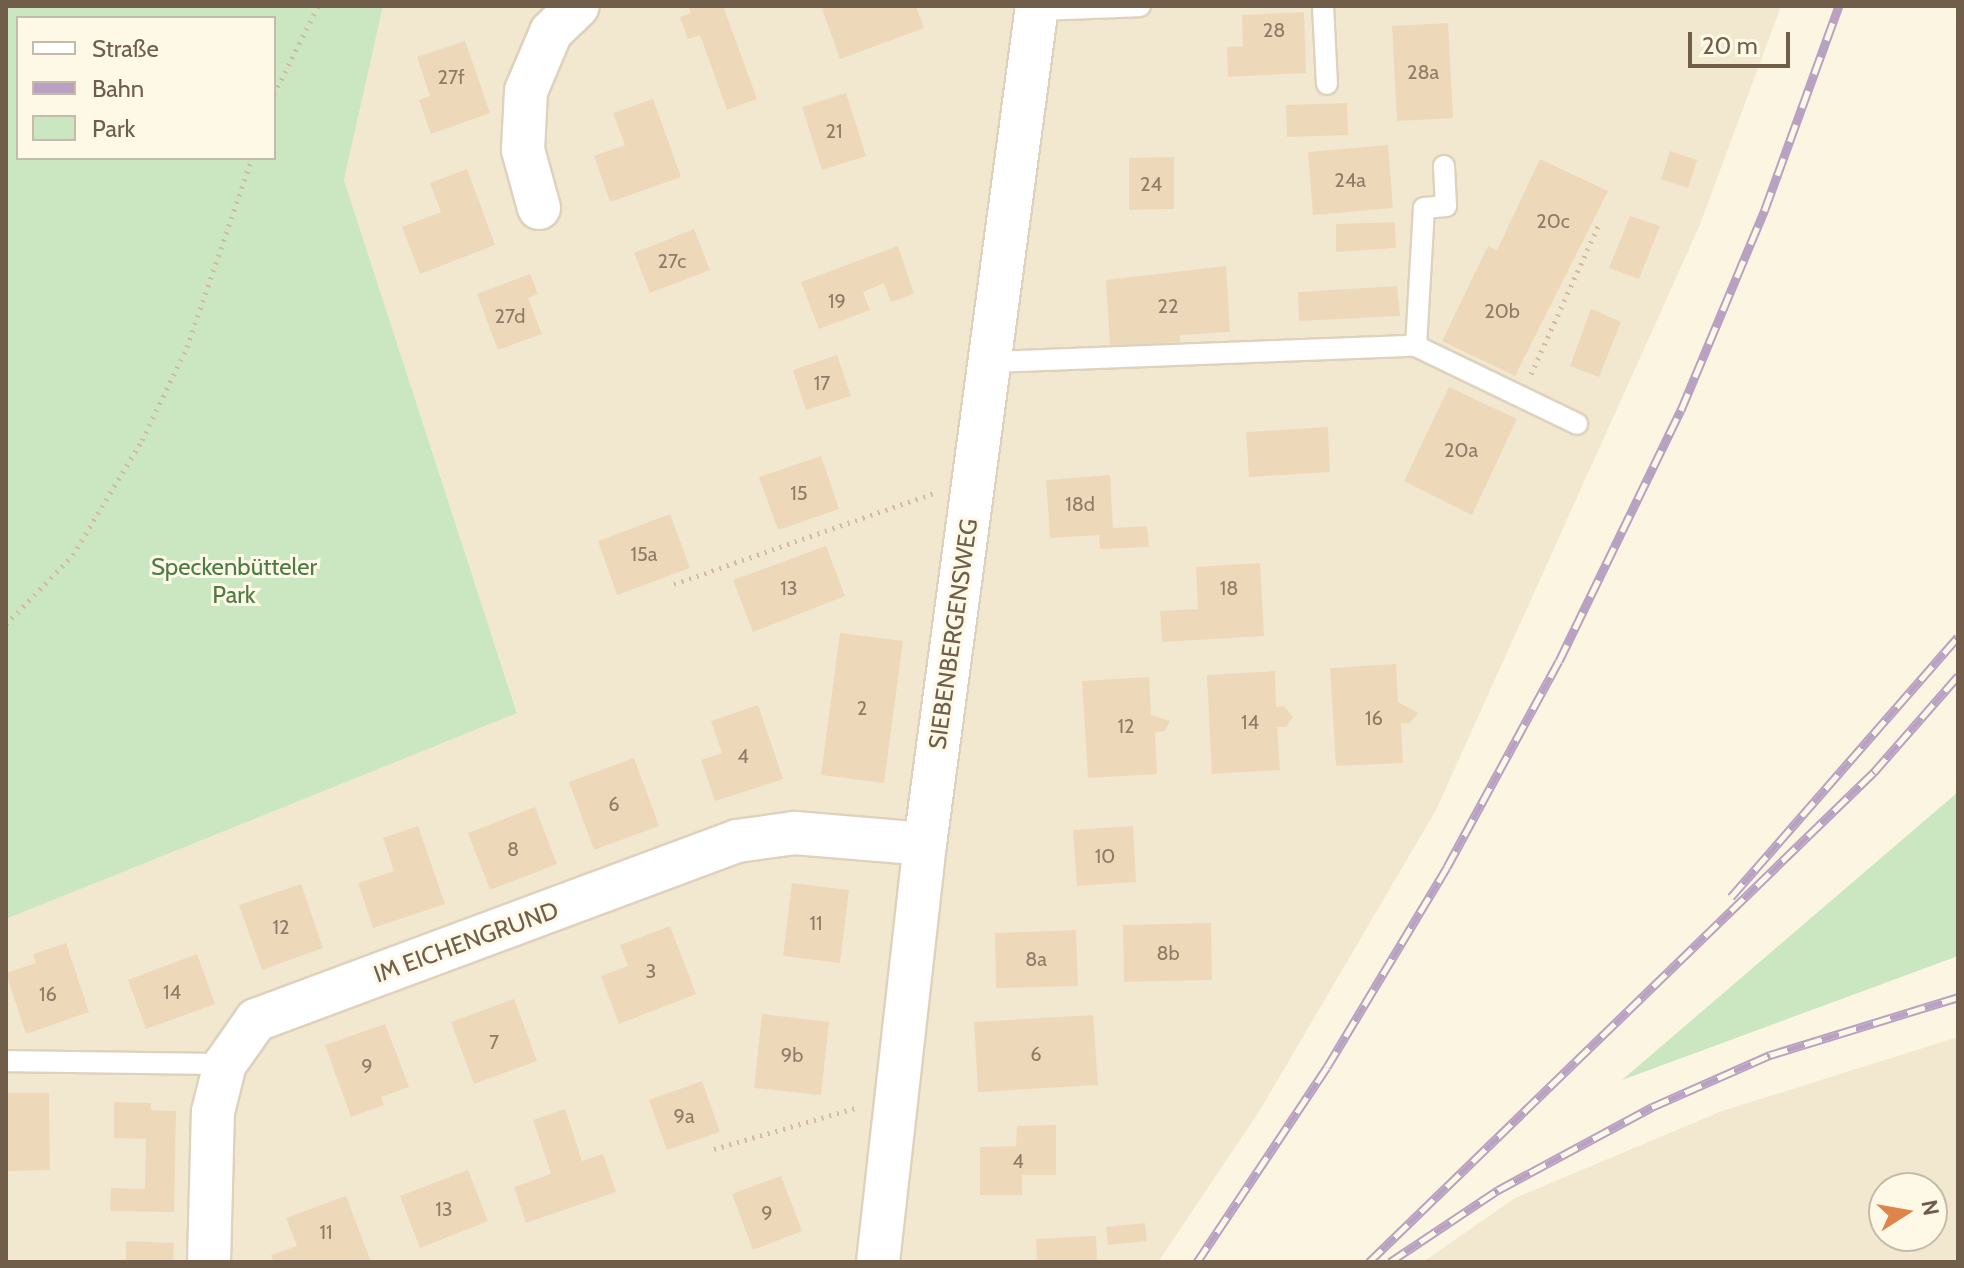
<!DOCTYPE html>
<meta charset="utf-8">
<style>
body{margin:0}
#map{position:relative;width:1964px;height:1268px;overflow:hidden;background:#fbf5e1;font-family:Cabin,sans-serif}
div>[style]{position:absolute}
[style*='--x']{left:calc(var(--x)*1px);top:calc(var(--y)*1px);width:calc(var(--w)*1px);rotate:calc(var(--a)*1deg)}
.residential>*{inset:0;background:#f2e8d0}
.green>*{inset:0;background:#cae7c1}
.building>*{inset:0;background:#eed8ba}
.path>*{height:5px;margin-top:-2.5px;transform-origin:0;background:repeating-linear-gradient(90deg,#d3bb9e 0 2px,transparent 0 8px)}
.roads{filter:drop-shadow(2px 0 #ded2be) drop-shadow(-2px 0 #ded2be) drop-shadow(0 2px #ded2be) drop-shadow(0 -2px #ded2be)}
.lane>*{height:20px;margin:-10px;padding:0 10px;transform-origin:10px;border-radius:10px;background:#fff}
.street>*{height:42px;margin:-21px;padding:0 21px;transform-origin:21px;border-radius:21px;background:#fff}
.rail>*{height:9px;margin-top:-4.5px;transform-origin:0;background:repeating-linear-gradient(90deg,#fef9e7 0 18px,#b9a1c2 0 36px);box-sizing:border-box;border-block:2px solid #b9a1c2}
span{translate:-50% -50%;white-space:nowrap;text-align:center;line-height:1.15;-webkit-text-stroke:6px #fef9e7;paint-order:stroke}
.number-label{font-size:20px;color:#907c66}
.number-label span{-webkit-text-stroke-width:0}
.park-label{font-size:24px;color:#4d7b45}
.street-label{font-size:24px;color:#705e4a}
.frame{position:absolute;inset:0;border:8px solid #705e4a;pointer-events:none}
.legend{position:absolute;left:16px;top:16px;width:260px;height:144px;box-sizing:border-box;background:#fef9e7;border:2px solid #c5bba8;margin:0;padding:10px 14px;list-style:none;font-size:24px;color:#705e4a}
.legend li{display:flex;align-items:center;gap:16px;height:40px}
.legend b{width:40px;border:2px solid #c5bba8}
.north{position:absolute;left:1868px;top:1172px;width:80px;height:80px;box-sizing:border-box;background:#fef9e7;border:2px solid #c5bba8;border-radius:50%;rotate:79deg;font-size:22px;font-weight:700;line-height:32px;text-align:center;color:#705e4a}
.north::after{content:'';display:block;margin:auto;width:28px;height:36px;background:#de854c;clip-path:polygon(50% 0,100% 100%,50% 72%,0 100%)}
.scale{position:absolute;left:1688px;top:32px;width:102px;height:36px;box-sizing:border-box;border:4px solid #705e4a;border-top:0;padding-left:10px;font-size:24px;line-height:28px;white-space:nowrap;color:#705e4a;-webkit-text-stroke:6px #fef9e7;paint-order:stroke}
</style>
<div id="map">
<div class="residential">
<div style="clip-path:polygon(383px 6px,1781px 6px,1699px 227px,1436px 810px,1260px 1110px,1158px 1262px,6px 1262px,6px 919px,517px 712px,344px 180px)"></div>
<div style="clip-path:polygon(evenodd,1958px 1037px,1958px 1262px,1423px 1262px,1515px 1198px,1722px 1111px,1958px 1037px,1884px 1188px,1932px 1188px,1932px 1236px,1884px 1236px,1884px 1188px)"></div>
</div>
<div class="green">
<div style="clip-path:polygon(evenodd,6px 6px,383px 6px,344px 180px,517px 713px,6px 919px,6px 6px,274px 18px,274px 158px,18px 158px,18px 18px,274px 18px)"></div>
<div style="clip-path:polygon(1958px 792px,1958px 956px,1622px 1080px)"></div>
</div>
<div class="building">
<div style="clip-path:polygon(688px 6px,723px 6px,757px 99px,727px 110px,700px 35px,688px 39px,680px 17px,691px 13px)"></div>
<div style="clip-path:polygon(830px 6px,916px 6px,924px 28px,840px 59px,822px 9px)"></div>
<div style="clip-path:polygon(1304px 12px,1306px 73px,1228px 77px,1227px 47px,1243px 46px,1242px 15px)"></div>
<div style="clip-path:polygon(1448px 23px,1453px 118px,1397px 121px,1392px 26px)"></div>
<div style="clip-path:polygon(465px 41px,490px 113px,431px 134px,419px 100px,430px 96px,417px 57px)"></div>
<div style="clip-path:polygon(846px 93px,866px 156px,822px 170px,802px 107px)"></div>
<div style="clip-path:polygon(653px 99px,681px 177px,610px 202px,594px 156px,625px 145px,613px 113px)"></div>
<div style="clip-path:polygon(1347px 103px,1348px 135px,1287px 137px,1286px 105px)"></div>
<div style="clip-path:polygon(1388px 145px,1393px 208px,1313px 215px,1308px 152px)"></div>
<div style="clip-path:polygon(1670px 151px,1697px 160px,1688px 188px,1661px 179px)"></div>
<div style="clip-path:polygon(1174px 157px,1174px 209px,1129px 210px,1129px 158px)"></div>
<div style="clip-path:polygon(1540px 159px,1608px 191px,1515px 376px,1442px 341px,1488px 246px,1497px 250px)"></div>
<div style="clip-path:polygon(467px 169px,495px 245px,420px 274px,402px 227px,441px 212px,430px 183px)"></div>
<div style="clip-path:polygon(1630px 216px,1660px 226px,1639px 279px,1609px 268px)"></div>
<div style="clip-path:polygon(1395px 222px,1396px 248px,1336px 252px,1336px 224px)"></div>
<div style="clip-path:polygon(694px 229px,710px 270px,650px 293px,634px 253px)"></div>
<div style="clip-path:polygon(898px 246px,914px 294px,891px 302px,884px 283px,863px 292px,870px 310px,819px 329px,801px 282px)"></div>
<div style="clip-path:polygon(1226px 266px,1230px 332px,1180px 335px,1180px 342px,1110px 346px,1106px 280px)"></div>
<div style="clip-path:polygon(530px 274px,538px 294px,528px 298px,542px 334px,498px 350px,477px 294px)"></div>
<div style="clip-path:polygon(1397px 286px,1400px 316px,1299px 321px,1298px 292px)"></div>
<div style="clip-path:polygon(1591px 309px,1621px 322px,1599px 377px,1570px 366px)"></div>
<div style="clip-path:polygon(837px 355px,851px 396px,806px 410px,793px 370px)"></div>
<div style="clip-path:polygon(1449px 387px,1517px 419px,1472px 515px,1404px 481px)"></div>
<div style="clip-path:polygon(1328px 427px,1330px 472px,1249px 477px,1246px 432px)"></div>
<div style="clip-path:polygon(821px 456px,839px 509px,778px 530px,759px 477px)"></div>
<div style="clip-path:polygon(1110px 475px,1113px 528px,1147px 526px,1149px 547px,1100px 549px,1099px 535px,1050px 538px,1046px 480px)"></div>
<div style="clip-path:polygon(670px 514px,690px 568px,617px 595px,598px 541px)"></div>
<div style="clip-path:polygon(826px 546px,845px 596px,753px 632px,733px 580px)"></div>
<div style="clip-path:polygon(1260px 563px,1264px 636px,1162px 642px,1160px 611px,1198px 609px,1196px 567px)"></div>
<div style="clip-path:polygon(840px 633px,903px 641px,884px 783px,821px 775px)"></div>
<div style="clip-path:polygon(1396px 664px,1398px 702px,1418px 713px,1410px 723px,1401px 723px,1403px 763px,1336px 766px,1330px 668px)"></div>
<div style="clip-path:polygon(1275px 671px,1276px 707px,1284px 706px,1293px 717px,1286px 727px,1277px 727px,1280px 770px,1212px 774px,1207px 675px)"></div>
<div style="clip-path:polygon(1149px 677px,1151px 715px,1170px 721px,1165px 731px,1155px 732px,1157px 774px,1088px 778px,1082px 681px)"></div>
<div style="clip-path:polygon(758px 705px,783px 779px,715px 801px,701px 760px,722px 753px,711px 721px)"></div>
<div style="clip-path:polygon(634px 758px,659px 826px,594px 850px,569px 782px)"></div>
<div style="clip-path:polygon(535px 807px,557px 864px,490px 890px,468px 833px)"></div>
<div style="clip-path:polygon(418px 826px,445px 904px,373px 928px,358px 883px,394px 871px,383px 838px)"></div>
<div style="clip-path:polygon(1133px 826px,1136px 882px,1077px 886px,1073px 830px)"></div>
<div style="clip-path:polygon(792px 883px,849px 890px,840px 963px,783px 956px)"></div>
<div style="clip-path:polygon(301px 884px,323px 948px,262px 970px,239px 905px)"></div>
<div style="clip-path:polygon(1211px 923px,1212px 980px,1124px 982px,1123px 925px)"></div>
<div style="clip-path:polygon(670px 926px,696px 994px,619px 1024px,601px 976px,628px 966px,620px 945px)"></div>
<div style="clip-path:polygon(1076px 930px,1078px 986px,996px 988px,995px 933px)"></div>
<div style="clip-path:polygon(66px 943px,89px 1012px,26px 1034px,6px 973px,36px 963px,33px 954px)"></div>
<div style="clip-path:polygon(197px 954px,215px 1004px,146px 1029px,128px 980px)"></div>
<div style="clip-path:polygon(514px 999px,537px 1061px,474px 1084px,451px 1022px)"></div>
<div style="clip-path:polygon(762px 1014px,829px 1022px,821px 1095px,754px 1088px)"></div>
<div style="clip-path:polygon(1093px 1015px,1098px 1085px,978px 1092px,974px 1022px)"></div>
<div style="clip-path:polygon(385px 1024px,409px 1087px,381px 1097px,384px 1105px,351px 1117px,325px 1045px)"></div>
<div style="clip-path:polygon(702px 1081px,720px 1132px,667px 1150px,649px 1100px)"></div>
<div style="clip-path:polygon(6px 1093px,49px 1093px,50px 1170px,6px 1171px)"></div>
<div style="clip-path:polygon(114px 1102px,151px 1103px,151px 1110px,176px 1111px,174px 1212px,110px 1211px,111px 1188px,145px 1189px,146px 1139px,114px 1138px)"></div>
<div style="clip-path:polygon(565px 1109px,582px 1161px,603px 1154px,616px 1192px,526px 1223px,514px 1187px,551px 1174px,533px 1120px)"></div>
<div style="clip-path:polygon(1056px 1125px,1056px 1175px,1022px 1175px,1022px 1195px,980px 1195px,980px 1147px,1016px 1146px,1017px 1126px)"></div>
<div style="clip-path:polygon(468px 1170px,488px 1221px,420px 1248px,400px 1196px)"></div>
<div style="clip-path:polygon(781px 1176px,802px 1231px,753px 1250px,732px 1194px)"></div>
<div style="clip-path:polygon(346px 1196px,371px 1262px,274px 1262px,271px 1255px,297px 1246px,286px 1218px)"></div>
<div style="clip-path:polygon(1145px 1223px,1147px 1241px,1108px 1245px,1106px 1227px)"></div>
<div style="clip-path:polygon(1096px 1236px,1097px 1262px,1037px 1262px,1036px 1239px)"></div>
<div style="clip-path:polygon(126px 1241px,174px 1243px,173px 1262px,126px 1262px)"></div>
</div>
<div class="path">
<div style="--x:274;--y:94;--w:98;--a:-63.4"></div>
<div style="--x:1531;--y:374;--w:167;--a:-65.6"></div>
<div style="--x:674;--y:584;--w:275;--a:-19.3"></div>
<div style="--x:6;--y:624;--w:96;--a:-45.8"></div>
<div style="--x:73;--y:555;--w:134;--a:-59"></div>
<div style="--x:142;--y:440;--w:103;--a:-64.2"></div>
<div style="--x:187;--y:347;--w:200;--a:-71"></div>
<div style="--x:714;--y:1149;--w:151;--a:-16.2"></div>
</div>
<div class="roads">
<div class="lane">
<div style="--x:1323;--y:6;--w:78;--a:87.1"></div>
<div style="--x:1037;--y:10;--w:103;--a:-2.2"></div>
<div style="--x:1416;--y:346;--w:138;--a:-86.7"></div>
<div style="--x:1424;--y:208;--w:22;--a:-5"></div>
<div style="--x:1446;--y:206;--w:40;--a:-92.9"></div>
<div style="--x:990;--y:362;--w:426;--a:-2.2"></div>
<div style="--x:1416;--y:346;--w:179;--a:25.8"></div>
<div style="--x:6;--y:1061;--w:219;--a:0.8"></div>
</div>
<div class="street">
<div style="--x:539;--y:208;--w:60;--a:-105.4"></div>
<div style="--x:523;--y:150;--w:59;--a:-87.1"></div>
<div style="--x:526;--y:91;--w:64;--a:-67"></div>
<div style="--x:551;--y:32;--w:37;--a:-44"></div>
<div style="--x:209;--y:1262;--w:150;--a:-88.5"></div>
<div style="--x:213;--y:1112;--w:49;--a:-76"></div>
<div style="--x:225;--y:1064;--w:54;--a:-54.8"></div>
<div style="--x:256;--y:1020;--w:513;--a:-20.41"></div>
<div style="--x:737;--y:841;--w:59;--a:-7.9"></div>
<div style="--x:795;--y:833;--w:130;--a:4.8"></div>
<div style="--x:878;--y:1262;--w:421;--a:-83.6"></div>
<div style="--x:925;--y:844;--w:845;--a:-82.39"></div>
</div>
</div>
<div class="rail">
<div style="--x:1731;--y:897;--w:345;--a:-48.9"></div>
<div style="--x:1197;--y:1262;--w:234;--a:-56.3"></div>
<div style="--x:1327;--y:1067;--w:233;--a:-59"></div>
<div style="--x:1447;--y:867;--w:234;--a:-61.5"></div>
<div style="--x:1559;--y:661;--w:279;--a:-64.1"></div>
<div style="--x:1681;--y:410;--w:218;--a:-67.3"></div>
<div style="--x:1765;--y:209;--w:216;--a:-70"></div>
<div style="--x:1369;--y:1262;--w:704;--a:-44.14"></div>
<div style="--x:1874;--y:772;--w:128;--a:-48.8"></div>
<div style="--x:1390;--y:1262;--w:130;--a:-33.7"></div>
<div style="--x:1498;--y:1190;--w:175;--a:-28.3"></div>
<div style="--x:1652;--y:1107;--w:129;--a:-23.8"></div>
<div style="--x:1770;--y:1055;--w:197;--a:-17.1"></div>
</div>
<div class="number-label">
<span style="left:1274px;top:30px">28</span>
<span style="left:1423px;top:72px">28a</span>
<span style="left:451px;top:77px">27f</span>
<span style="left:834px;top:131px">21</span>
<span style="left:1350px;top:180px">24a</span>
<span style="left:1151px;top:184px">24</span>
<span style="left:1553px;top:221px">20c</span>
<span style="left:672px;top:261px">27c</span>
<span style="left:837px;top:301px">19</span>
<span style="left:1168px;top:306px">22</span>
<span style="left:1502px;top:311px">20b</span>
<span style="left:510px;top:316px">27d</span>
<span style="left:822px;top:383px">17</span>
<span style="left:1461px;top:450px">20a</span>
<span style="left:799px;top:493px">15</span>
<span style="left:1080px;top:504px">18d</span>
<span style="left:644px;top:554px">15a</span>
<span style="left:789px;top:588px">13</span>
<span style="left:1229px;top:588px">18</span>
<span style="left:862px;top:708px">2</span>
<span style="left:1374px;top:718px">16</span>
<span style="left:1250px;top:722px">14</span>
<span style="left:1126px;top:726px">12</span>
<span style="left:743px;top:756px">4</span>
<span style="left:614px;top:804px">6</span>
<span style="left:513px;top:849px">8</span>
<span style="left:1105px;top:856px">10</span>
<span style="left:816px;top:923px">11</span>
<span style="left:281px;top:927px">12</span>
<span style="left:1168px;top:953px">8b</span>
<span style="left:1036px;top:959px">8a</span>
<span style="left:651px;top:971px">3</span>
<span style="left:172px;top:992px">14</span>
<span style="left:48px;top:994px">16</span>
<span style="left:494px;top:1042px">7</span>
<span style="left:1036px;top:1054px">6</span>
<span style="left:792px;top:1055px">9b</span>
<span style="left:367px;top:1066px">9</span>
<span style="left:684px;top:1116px">9a</span>
<span style="left:1018px;top:1161px">4</span>
<span style="left:444px;top:1209px">13</span>
<span style="left:767px;top:1213px">9</span>
<span style="left:326px;top:1232px">11</span>
</div>
<div class="park-label">
<span style="left:234px;top:581px">Speckenbütteler<br>Park</span>
</div>
<div class="street-label">
<span style="left:953px;top:634px;rotate:-82deg">SIEBENBERGENSWEG</span>
<span style="left:466px;top:942px;rotate:-20deg">IM EICHENGRUND</span>
</div>
<div class="frame"></div>
<ul class="legend">
<li><b style="height:10px;background:#fff"></b>Straße</li>
<li><b style="height:10px;background:#b9a1c2"></b>Bahn</li>
<li><b style="height:22px;background:#cae7c1"></b>Park</li>
</ul>
<div class="north">N</div>
<div class="scale">20 m</div>
</div>
